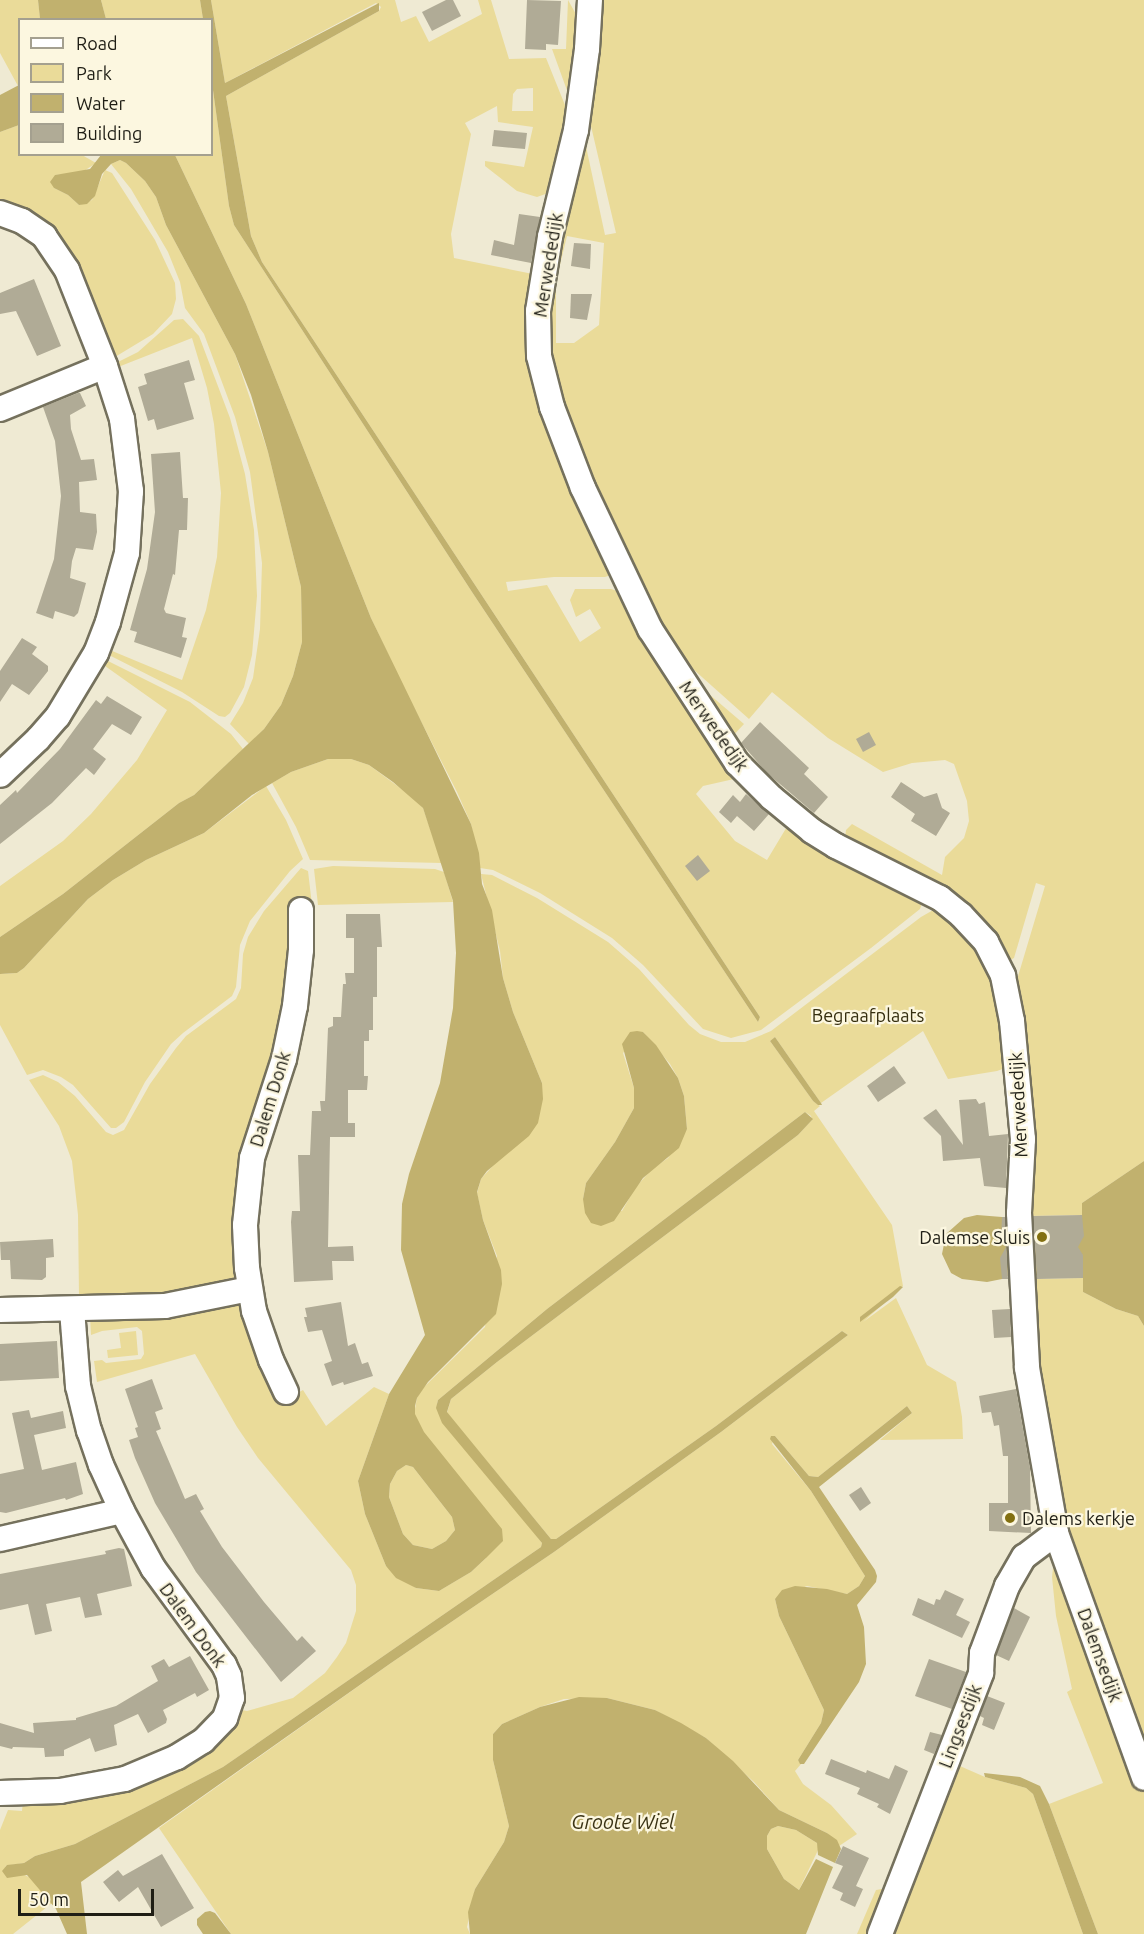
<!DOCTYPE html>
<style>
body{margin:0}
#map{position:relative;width:1144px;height:1934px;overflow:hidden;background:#efead3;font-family:Ubuntu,sans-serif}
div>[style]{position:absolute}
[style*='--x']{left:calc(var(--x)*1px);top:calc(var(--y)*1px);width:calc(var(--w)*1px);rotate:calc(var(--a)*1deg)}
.green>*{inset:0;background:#eadb99}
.water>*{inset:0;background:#c1b16e}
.building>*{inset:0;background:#b0ab96}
.roads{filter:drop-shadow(2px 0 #75715d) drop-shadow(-2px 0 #75715d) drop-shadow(0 2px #75715d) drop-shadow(0 -2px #75715d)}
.minor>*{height:24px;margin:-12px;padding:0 12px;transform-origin:12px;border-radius:12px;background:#fff}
.dots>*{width:16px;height:16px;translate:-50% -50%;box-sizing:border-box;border:3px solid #fcf7e0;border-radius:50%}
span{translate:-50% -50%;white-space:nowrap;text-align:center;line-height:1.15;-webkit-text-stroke:4.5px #fcf7e0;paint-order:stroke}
.street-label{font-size:18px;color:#1f1e15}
.park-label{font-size:18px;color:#352e0f}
.poi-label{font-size:18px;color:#1f1e15}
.right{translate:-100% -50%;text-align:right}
.left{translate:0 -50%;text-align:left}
.water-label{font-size:20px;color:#3b3416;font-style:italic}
.legend{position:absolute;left:18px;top:18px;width:195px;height:138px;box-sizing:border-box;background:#fcf7e0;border:2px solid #a4a08f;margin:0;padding:8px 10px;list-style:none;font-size:18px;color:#1f1e15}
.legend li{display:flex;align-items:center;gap:12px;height:30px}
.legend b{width:30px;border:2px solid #a4a08f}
.scale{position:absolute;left:18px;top:1889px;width:136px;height:27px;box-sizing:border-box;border:3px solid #1f1e15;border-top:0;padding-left:8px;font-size:18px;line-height:21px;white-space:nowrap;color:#1f1e15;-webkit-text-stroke:4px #fcf7e0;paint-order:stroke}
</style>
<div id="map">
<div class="green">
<div style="clip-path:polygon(0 0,38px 0,40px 19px,20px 20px,18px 86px,0 53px)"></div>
<div style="clip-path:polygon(101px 0,200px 0,203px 19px,106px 19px)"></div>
<div style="clip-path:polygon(evenodd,211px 0,395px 0,401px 22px,416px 16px,429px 42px,482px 14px,478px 0,491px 0,509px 59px,546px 58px,571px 120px,551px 192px,537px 197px,517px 191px,485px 166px,485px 161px,524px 167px,533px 127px,498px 122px,497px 106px,465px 123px,471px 134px,451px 234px,454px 258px,538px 275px,533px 304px,611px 575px,605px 577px,554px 577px,506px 582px,508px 591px,547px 585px,580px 642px,601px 628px,590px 609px,576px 617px,570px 600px,575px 589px,611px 589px,620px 592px,734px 779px,703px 786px,696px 794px,735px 841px,767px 860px,788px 825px,923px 900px,920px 909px,871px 948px,761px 1030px,731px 1038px,703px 1029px,643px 965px,612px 938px,540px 893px,493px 870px,480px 868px,471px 824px,457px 792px,402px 684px,371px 618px,246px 304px,175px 155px,212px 154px,212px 83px,229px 206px,234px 225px,472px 592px,758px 1022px,760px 1017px,262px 262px,251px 236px,226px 96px,379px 11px,381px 7px,376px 3px,225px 83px,211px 0,533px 88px,533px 111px,512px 111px,513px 94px,517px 89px,533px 88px)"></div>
<div style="clip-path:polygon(568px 0,582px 25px,573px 107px,552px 49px,566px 49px)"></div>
<div style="clip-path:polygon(596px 0,1144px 0,1144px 1161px,1082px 1203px,1082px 1215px,1029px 1216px,1016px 983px,1045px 886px,1036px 883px,1014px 958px,1008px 961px,845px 838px,846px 830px,852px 824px,942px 875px,945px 857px,964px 838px,969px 821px,967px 801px,954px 764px,945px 760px,912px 763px,883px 772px,828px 738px,772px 692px,749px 719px,675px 653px,604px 517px,548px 362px,548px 280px,556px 281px,556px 343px,574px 343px,599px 325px,604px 243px,567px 236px,558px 273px,549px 271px,584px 137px,605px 235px,616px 233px,587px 109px)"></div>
<div style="clip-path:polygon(19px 125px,20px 154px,82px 155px,96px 163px,81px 173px,55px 175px,54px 188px,68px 195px,79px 205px,92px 200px,105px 170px,112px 173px,155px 240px,175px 283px,176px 299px,172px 314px,153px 334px,110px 360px,72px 267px,0 207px,0 132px)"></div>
<div style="clip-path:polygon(120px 160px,126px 163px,145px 181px,156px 197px,166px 225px,235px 354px,268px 452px,301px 587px,302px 642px,293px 676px,281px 705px,264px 729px,249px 744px,230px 724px,243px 703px,253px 678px,260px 629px,262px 563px,250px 472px,235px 417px,204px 334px,185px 308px,180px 282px,168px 252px,131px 189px,111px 164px)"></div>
<div style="clip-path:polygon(183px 319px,199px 336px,230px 418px,245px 474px,254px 530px,257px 596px,252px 655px,244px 687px,230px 713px,225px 717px,219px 716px,182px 692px,103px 652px,105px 648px,182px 680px,206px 610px,217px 557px,221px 493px,214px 424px,207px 388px,192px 338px,113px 369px,112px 365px,138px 352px,174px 320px)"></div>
<div style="clip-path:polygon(100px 657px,190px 702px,231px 734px,243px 749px,194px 795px,179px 803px,63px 894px,0 937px,0 886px,63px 841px,91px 814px,137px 760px,167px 710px,98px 661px)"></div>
<div style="clip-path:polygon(689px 677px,744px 724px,729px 740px)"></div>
<div style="clip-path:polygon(328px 759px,351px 759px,369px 765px,415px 799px,423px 808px,442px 863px,310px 860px,296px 827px,272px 783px,291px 772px)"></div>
<div style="clip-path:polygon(266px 786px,286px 820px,303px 859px,290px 871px,250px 921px,240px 945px,236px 987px,232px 996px,183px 1033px,171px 1044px,145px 1082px,124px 1122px,116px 1128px,111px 1128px,73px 1085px,61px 1077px,43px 1070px,27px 1075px,0 1025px,0 974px,17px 973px,24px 968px,88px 899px,113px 880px,146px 860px,204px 833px)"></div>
<div style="clip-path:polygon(333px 866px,435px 869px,444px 872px,453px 902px,318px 905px,314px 869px)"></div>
<div style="clip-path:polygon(301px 868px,308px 871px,312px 905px,289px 905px,289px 918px,295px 924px,294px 951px,235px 1276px,229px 1282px,169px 1294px,79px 1296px,78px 1215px,72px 1161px,59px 1126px,29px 1080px,43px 1075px,58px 1082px,75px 1096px,106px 1132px,113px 1135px,124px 1130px,150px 1084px,176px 1048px,186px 1036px,236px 999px,241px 988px,243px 954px,248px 937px,264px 911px)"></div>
<div style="clip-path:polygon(evenodd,481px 874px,492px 875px,537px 898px,608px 942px,639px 969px,689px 1025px,700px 1034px,721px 1042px,745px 1042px,771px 1031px,921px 917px,935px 909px,970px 934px,997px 982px,1005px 1068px,997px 1071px,948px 1079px,923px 1031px,821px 1103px,775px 1037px,770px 1041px,813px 1101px,820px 1106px,814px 1111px,892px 1225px,903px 1286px,863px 1322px,896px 1298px,927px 1365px,956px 1382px,962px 1417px,963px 1439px,880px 1440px,912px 1413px,907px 1406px,818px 1477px,809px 1476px,775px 1436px,772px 1444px,811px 1491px,865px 1576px,859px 1586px,847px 1594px,807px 1586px,775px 1599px,779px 1616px,824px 1710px,821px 1723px,798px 1760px,801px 1764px,795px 1771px,803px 1784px,831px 1805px,857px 1834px,839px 1846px,827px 1833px,779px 1810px,754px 1782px,706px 1738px,655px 1710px,607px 1698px,564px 1699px,540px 1707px,502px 1724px,493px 1734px,493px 1760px,509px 1826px,504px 1842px,475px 1889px,467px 1927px,470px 1934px,231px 1934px,159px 1828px,391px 1663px,554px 1552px,721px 1432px,848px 1335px,842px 1331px,716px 1426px,556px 1539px,551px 1539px,447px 1413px,451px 1399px,497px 1362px,798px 1135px,812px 1120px,811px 1116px,805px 1112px,547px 1309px,438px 1400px,437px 1404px,542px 1543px,541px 1547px,223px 1767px,75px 1844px,35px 1856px,24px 1863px,5px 1866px,31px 1878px,52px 1903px,13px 1934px,0 1934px,0 1830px,8px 1810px,22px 1811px,23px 1801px,110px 1791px,237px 1709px,247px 1711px,293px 1698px,325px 1673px,337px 1657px,346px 1643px,356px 1611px,356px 1585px,351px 1570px,258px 1458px,237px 1427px,195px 1354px,97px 1382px,94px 1361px,102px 1360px,106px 1363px,141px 1359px,144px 1354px,142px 1331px,137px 1327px,102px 1331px,91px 1335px,90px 1316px,237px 1302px,241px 1304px,273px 1385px,270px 1393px,277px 1404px,303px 1390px,326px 1426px,374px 1387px,389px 1394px,358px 1481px,365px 1514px,386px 1566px,416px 1588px,439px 1591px,471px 1572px,486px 1558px,414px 1414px,417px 1398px,421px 1390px,485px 1327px,497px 1256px,483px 1220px,477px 1193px,481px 1179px,497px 1161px,542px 1083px,513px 1012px,503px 978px,500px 951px,481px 874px,643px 1032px,670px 1064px,678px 1078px,684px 1096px,687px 1129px,668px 1158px,652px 1169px,635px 1188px,622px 1211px,583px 1199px,586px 1183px,615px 1142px,634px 1108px,634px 1088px,623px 1053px,643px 1032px)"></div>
<div style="clip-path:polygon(1083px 1278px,1083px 1292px,1116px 1309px,1138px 1316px,1144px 1326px,1144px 1751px,1061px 1512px,1038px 1374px,1028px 1279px)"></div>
<div style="clip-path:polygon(136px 1331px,138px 1355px,108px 1358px,107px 1350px,121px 1348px,119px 1333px)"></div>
<div style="clip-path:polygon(406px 1465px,413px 1467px,452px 1517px,455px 1530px,446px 1541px,432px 1549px,413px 1545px,403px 1534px,389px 1497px,390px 1484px,397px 1471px)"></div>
<div style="clip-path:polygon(1055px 1550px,1144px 1789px,1144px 1934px,1098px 1934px,1049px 1804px,1103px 1783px,1067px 1692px,1072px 1689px,1056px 1616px,1052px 1577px)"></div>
<div style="clip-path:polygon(953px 1763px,985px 1777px,1026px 1788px,1033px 1794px,1083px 1934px,888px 1934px)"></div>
<div style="clip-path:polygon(778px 1826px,796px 1830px,817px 1843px,819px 1848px,799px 1890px,784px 1879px,767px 1849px,767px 1836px,771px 1829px)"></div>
<div style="clip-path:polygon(893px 1887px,873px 1934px,857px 1934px,876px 1890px)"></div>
</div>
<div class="water">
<div style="clip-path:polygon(38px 0,101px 0,106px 19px,40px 19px)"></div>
<div style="clip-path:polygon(200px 0,211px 0,225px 83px,379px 3px,379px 11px,226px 96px,251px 236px,262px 262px,760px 1017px,758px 1022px,472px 592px,234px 225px,229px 206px,212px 83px,212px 20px,203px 19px)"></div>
<div style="clip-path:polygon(19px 85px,19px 125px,0 132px,0 95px)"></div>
<div style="clip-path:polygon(evenodd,101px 155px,175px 155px,246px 304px,371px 618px,471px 824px,479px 853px,482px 884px,492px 910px,503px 978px,513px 1012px,542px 1083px,543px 1099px,538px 1123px,529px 1136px,487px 1171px,481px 1179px,477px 1192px,483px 1220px,501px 1270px,502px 1284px,496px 1314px,428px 1382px,417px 1398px,415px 1406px,415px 1414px,424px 1432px,502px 1529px,503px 1541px,486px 1558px,471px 1572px,439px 1591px,416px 1588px,396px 1578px,386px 1566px,365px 1514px,358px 1481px,389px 1394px,425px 1335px,401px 1250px,402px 1204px,409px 1174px,440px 1083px,453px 1008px,456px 953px,453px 901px,423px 808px,393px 782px,369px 765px,351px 759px,328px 759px,291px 772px,252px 795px,204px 833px,146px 860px,113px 880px,88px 899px,24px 968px,17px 973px,0 974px,0 937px,63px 894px,179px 803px,194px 795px,264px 729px,281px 705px,293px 676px,302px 642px,301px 587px,268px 452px,251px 395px,235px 354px,166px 225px,156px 197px,145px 181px,126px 163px,120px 160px,111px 164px,102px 174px,95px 196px,87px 204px,79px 205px,68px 195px,54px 188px,50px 182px,55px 175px,90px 169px,101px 155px,406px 1465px,413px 1467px,452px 1517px,455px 1530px,446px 1541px,432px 1549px,413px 1545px,403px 1534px,389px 1497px,390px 1484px,397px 1471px,406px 1465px)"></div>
<div style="clip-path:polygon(637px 1031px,643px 1032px,656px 1045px,678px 1078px,684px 1096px,687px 1129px,679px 1148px,643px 1178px,614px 1221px,601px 1226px,591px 1223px,585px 1213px,583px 1199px,586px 1183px,615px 1142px,634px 1108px,634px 1088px,622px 1044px,630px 1032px)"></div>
<div style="clip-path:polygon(775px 1037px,821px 1103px,822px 1105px,818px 1105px,813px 1101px,770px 1041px)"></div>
<div style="clip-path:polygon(805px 1112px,813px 1119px,798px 1135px,497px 1362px,451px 1399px,447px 1412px,551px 1539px,556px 1539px,716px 1426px,842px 1331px,848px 1335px,721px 1432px,554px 1552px,391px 1663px,81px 1882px,87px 1934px,67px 1934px,56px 1909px,27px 1875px,7px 1878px,2px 1871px,7px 1865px,24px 1863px,35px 1856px,75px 1844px,223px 1767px,541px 1547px,542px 1543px,442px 1423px,436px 1408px,438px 1400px,547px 1309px)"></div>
<div style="clip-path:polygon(1144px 1161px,1144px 1326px,1138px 1316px,1116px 1309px,1083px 1292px,1083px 1275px,1002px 1276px,1002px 1279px,987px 1282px,962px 1279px,951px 1273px,942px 1254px,946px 1234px,964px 1218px,977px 1215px,1002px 1217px,1002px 1220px,1082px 1218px,1082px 1203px)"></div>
<div style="clip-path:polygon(900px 1286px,903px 1287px,893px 1297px,860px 1322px,860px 1317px)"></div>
<div style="clip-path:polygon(907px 1406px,912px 1413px,819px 1487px,875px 1570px,877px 1576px,876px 1582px,857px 1605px,864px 1627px,866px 1664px,859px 1682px,804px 1764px,800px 1764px,798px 1760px,821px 1723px,824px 1710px,779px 1616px,775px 1599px,782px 1590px,795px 1586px,827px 1589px,847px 1594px,859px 1586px,865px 1576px,811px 1491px,770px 1439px,771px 1436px,775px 1436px,809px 1476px,818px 1477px)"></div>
<div style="clip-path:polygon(579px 1697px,607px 1698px,655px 1710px,681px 1723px,706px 1738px,733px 1761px,779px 1810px,827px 1833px,837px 1840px,841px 1849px,835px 1863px,818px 1855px,817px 1843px,796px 1830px,778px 1826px,771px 1829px,767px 1836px,767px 1849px,784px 1879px,799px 1890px,816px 1859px,833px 1867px,806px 1934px,470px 1934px,468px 1912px,475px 1889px,504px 1842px,509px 1826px,493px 1760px,493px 1734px,502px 1724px,540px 1707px)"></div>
<div style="clip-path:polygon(984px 1773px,1020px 1777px,1040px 1786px,1049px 1804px,1098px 1934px,1083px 1934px,1033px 1794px,1026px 1788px,985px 1777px)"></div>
<div style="clip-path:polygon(210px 1911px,215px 1913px,231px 1934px,203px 1934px,197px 1925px,197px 1919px,205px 1912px)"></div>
</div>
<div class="building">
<div style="clip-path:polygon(446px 0,453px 0,461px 16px,432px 31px,422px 12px)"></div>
<div style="clip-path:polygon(527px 0,561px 1px,558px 45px,546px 44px,546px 50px,525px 49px)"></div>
<div style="clip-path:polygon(494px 130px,527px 133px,525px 149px,492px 146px)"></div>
<div style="clip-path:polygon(519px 214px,540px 217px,531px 263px,491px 255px,494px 240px,514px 245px)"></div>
<div style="clip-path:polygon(574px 243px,591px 244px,590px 269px,571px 266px)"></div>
<div style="clip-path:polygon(34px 279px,61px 346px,37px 356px,16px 311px,0 314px,0 293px)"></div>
<div style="clip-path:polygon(571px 294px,592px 294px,587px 320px,570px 318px)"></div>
<div style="clip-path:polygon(189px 360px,195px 380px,184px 383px,194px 419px,157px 430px,154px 419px,148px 421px,138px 387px,147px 384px,144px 374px)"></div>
<div style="clip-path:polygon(78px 393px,80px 393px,86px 406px,70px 415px,71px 429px,81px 460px,94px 459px,97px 480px,79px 482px,80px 512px,96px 514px,97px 532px,93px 550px,76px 548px,72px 561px,70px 578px,86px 583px,78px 613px,74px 617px,55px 611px,53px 619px,36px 613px,54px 559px,61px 496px,55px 441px,43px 407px)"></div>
<div style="clip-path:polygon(180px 452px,183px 498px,188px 498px,187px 530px,179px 530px,175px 575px,173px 574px,164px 609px,166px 613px,186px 618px,182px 637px,187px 638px,181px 658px,134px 642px,137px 632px,130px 630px,147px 569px,155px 512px,151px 454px)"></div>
<div style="clip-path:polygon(22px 638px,37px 647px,32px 654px,48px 666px,48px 671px,29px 695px,12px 684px,0 702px,0 671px)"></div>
<div style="clip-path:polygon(107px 696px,142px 717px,131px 735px,112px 724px,93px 749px,106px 759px,94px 775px,86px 768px,52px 803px,0 844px,0 805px,16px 790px,17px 793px,60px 749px,96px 700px,101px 704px)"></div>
<div style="clip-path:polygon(760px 722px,809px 768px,804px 774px,828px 797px,814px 813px,767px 773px,741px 743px)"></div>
<div style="clip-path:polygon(869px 732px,876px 745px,863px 752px,856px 739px)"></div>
<div style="clip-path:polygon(901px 782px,924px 797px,937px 793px,942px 808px,950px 813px,936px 836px,911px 821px,915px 814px,891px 797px)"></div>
<div style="clip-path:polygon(746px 794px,769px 814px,754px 831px,737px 816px,731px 823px,719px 812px,733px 795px,740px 802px)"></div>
<div style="clip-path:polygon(698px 855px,710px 871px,697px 881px,685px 866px)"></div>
<div style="clip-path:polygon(346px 914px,380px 914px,382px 947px,377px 947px,377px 997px,373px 997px,373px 1030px,369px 1030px,369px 1041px,364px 1041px,364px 1076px,368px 1076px,367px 1090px,348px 1090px,348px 1123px,355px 1123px,355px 1137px,330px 1137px,328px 1247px,353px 1246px,354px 1261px,332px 1261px,333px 1280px,294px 1282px,291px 1222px,292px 1211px,300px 1211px,298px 1155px,310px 1155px,312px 1111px,321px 1111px,320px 1101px,325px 1101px,328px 1028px,333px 1026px,333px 1017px,341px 1017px,343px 984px,346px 984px,345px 973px,354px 973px,354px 938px,346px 938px)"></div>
<div style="clip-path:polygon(894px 1066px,906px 1083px,878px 1102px,867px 1086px)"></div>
<div style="clip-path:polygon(976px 1099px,979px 1104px,985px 1102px,989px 1136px,1008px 1134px,1006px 1188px,984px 1186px,980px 1158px,943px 1161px,941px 1136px,923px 1118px,936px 1109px,963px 1145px,959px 1100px)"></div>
<div style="clip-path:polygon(1082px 1215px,1084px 1236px,1078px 1247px,1083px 1255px,1083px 1278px,1037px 1279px,1033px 1216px)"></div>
<div style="clip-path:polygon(1002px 1217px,1005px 1217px,1008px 1279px,1002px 1279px,1000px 1258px,1006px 1247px,1001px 1238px)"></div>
<div style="clip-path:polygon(53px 1239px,54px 1257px,46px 1258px,46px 1277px,42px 1280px,11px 1279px,10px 1260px,1px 1260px,0 1242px)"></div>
<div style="clip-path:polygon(341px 1302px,348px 1346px,355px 1343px,362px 1364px,368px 1362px,373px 1376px,344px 1385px,343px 1382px,332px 1386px,324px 1364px,332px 1361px,322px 1330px,308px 1332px,304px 1317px,307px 1317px,305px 1308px)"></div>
<div style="clip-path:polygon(1010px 1309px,1011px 1337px,994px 1338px,992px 1310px)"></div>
<div style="clip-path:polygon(57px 1341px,59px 1378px,0 1381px,0 1344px)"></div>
<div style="clip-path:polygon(152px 1379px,163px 1409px,155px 1412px,161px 1429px,156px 1431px,185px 1499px,196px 1494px,204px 1509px,200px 1511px,222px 1547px,264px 1602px,297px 1641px,302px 1636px,316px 1651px,281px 1682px,196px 1572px,155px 1503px,135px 1458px,129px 1440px,138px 1437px,135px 1428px,138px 1427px,125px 1389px)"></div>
<div style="clip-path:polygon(1016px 1389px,1030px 1468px,1031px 1533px,989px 1531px,989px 1503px,1008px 1503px,1008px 1456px,1003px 1456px,999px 1425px,994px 1426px,991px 1412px,982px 1413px,979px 1396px)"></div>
<div style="clip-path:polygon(29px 1410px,31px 1418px,63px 1411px,66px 1428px,34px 1435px,42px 1470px,76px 1462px,83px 1494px,66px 1500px,65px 1498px,6px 1513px,0 1512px,0 1474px,24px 1469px,12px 1413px)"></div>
<div style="clip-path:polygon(861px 1487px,871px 1503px,860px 1511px,849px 1495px)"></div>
<div style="clip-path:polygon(119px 1548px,124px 1549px,132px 1586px,97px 1594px,102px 1615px,85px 1618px,80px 1597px,46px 1604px,52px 1631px,35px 1635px,28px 1604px,0 1610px,0 1574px,106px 1554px,105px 1551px)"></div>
<div style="clip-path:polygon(945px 1590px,964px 1599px,956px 1615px,970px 1622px,962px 1638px,912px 1615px,918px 1598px,934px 1605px,936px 1599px,940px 1600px)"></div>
<div style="clip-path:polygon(1014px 1608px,1030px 1617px,1009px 1661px,996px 1655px)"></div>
<div style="clip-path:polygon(190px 1656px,209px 1690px,197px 1697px,195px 1693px,163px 1710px,167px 1719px,166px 1723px,148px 1733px,138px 1714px,114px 1725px,117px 1745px,95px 1752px,90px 1738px,64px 1750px,64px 1756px,45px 1757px,44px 1748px,13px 1747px,12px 1749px,0 1746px,0 1723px,34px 1733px,33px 1723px,76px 1720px,76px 1718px,116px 1706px,158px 1681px,151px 1666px,164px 1659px,169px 1667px)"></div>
<div style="clip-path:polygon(929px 1659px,966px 1672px,952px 1709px,915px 1696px)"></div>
<div style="clip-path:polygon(987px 1696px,1005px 1703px,994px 1730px,982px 1725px,984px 1718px,980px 1716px)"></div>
<div style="clip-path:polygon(930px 1732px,942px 1735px,934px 1754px,924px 1750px)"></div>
<div style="clip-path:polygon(831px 1759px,866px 1773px,867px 1770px,889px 1779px,895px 1765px,908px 1771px,890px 1814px,877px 1807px,879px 1804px,857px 1794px,860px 1788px,825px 1774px)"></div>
<div style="clip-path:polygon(843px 1846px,869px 1858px,856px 1886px,863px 1889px,855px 1907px,840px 1900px,843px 1893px,832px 1888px,843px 1866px,835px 1863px)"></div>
<div style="clip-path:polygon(162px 1854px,194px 1908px,161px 1927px,138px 1887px,119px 1902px,103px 1882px,118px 1870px,123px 1876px)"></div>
</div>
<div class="roads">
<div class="minor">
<div style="--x:590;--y:0;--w:49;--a:93.5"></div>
<div style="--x:587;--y:49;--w:82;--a:97.7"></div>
<div style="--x:576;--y:130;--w:110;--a:103.7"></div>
<div style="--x:550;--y:237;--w:75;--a:99.2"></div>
<div style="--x:538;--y:311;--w:45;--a:88.7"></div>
<div style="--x:539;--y:356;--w:53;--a:75.7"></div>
<div style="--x:552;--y:407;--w:87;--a:69.1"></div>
<div style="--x:583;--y:488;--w:156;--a:64.6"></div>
<div style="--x:650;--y:629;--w:160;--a:57"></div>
<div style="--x:737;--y:763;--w:49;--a:45"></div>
<div style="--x:772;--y:798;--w:52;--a:39.5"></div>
<div style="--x:812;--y:831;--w:28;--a:32"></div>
<div style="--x:836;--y:846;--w:116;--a:26.6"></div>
<div style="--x:940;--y:898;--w:27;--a:39"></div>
<div style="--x:961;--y:915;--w:37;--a:47"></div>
<div style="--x:986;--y:942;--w:38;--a:63"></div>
<div style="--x:1003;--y:976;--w:46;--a:78.7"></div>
<div style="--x:1012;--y:1021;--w:119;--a:84.7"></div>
<div style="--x:1023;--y:1139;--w:74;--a:93.1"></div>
<div style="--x:1019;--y:1213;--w:155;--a:87"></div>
<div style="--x:1027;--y:1368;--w:168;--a:80"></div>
<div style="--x:1056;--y:1533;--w:260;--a:70.2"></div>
<div style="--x:0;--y:213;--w:23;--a:20"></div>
<div style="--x:22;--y:221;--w:27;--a:34"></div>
<div style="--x:44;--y:236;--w:41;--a:55.9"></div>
<div style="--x:67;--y:270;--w:103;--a:68.4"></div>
<div style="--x:105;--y:366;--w:56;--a:72.2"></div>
<div style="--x:122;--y:419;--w:73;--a:82.9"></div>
<div style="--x:131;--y:491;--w:62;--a:93.7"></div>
<div style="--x:127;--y:553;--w:72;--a:105.4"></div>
<div style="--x:108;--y:622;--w:33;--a:111"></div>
<div style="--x:96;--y:653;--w:74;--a:121.1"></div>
<div style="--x:58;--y:716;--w:30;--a:131"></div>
<div style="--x:38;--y:739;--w:52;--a:136.5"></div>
<div style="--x:0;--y:409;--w:113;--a:-22.3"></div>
<div style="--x:0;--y:1310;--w:165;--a:-1.4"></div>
<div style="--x:165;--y:1306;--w:86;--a:-11.4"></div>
<div style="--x:286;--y:1392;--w:35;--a:-115"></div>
<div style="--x:271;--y:1360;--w:52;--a:-109.1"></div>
<div style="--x:254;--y:1311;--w:44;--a:-99.2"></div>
<div style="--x:247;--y:1268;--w:43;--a:-92.7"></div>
<div style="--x:245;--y:1225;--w:67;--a:-84"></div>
<div style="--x:252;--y:1158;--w:104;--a:-72.1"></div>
<div style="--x:284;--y:1059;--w:54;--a:-78.3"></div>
<div style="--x:295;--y:1006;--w:56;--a:-83.9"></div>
<div style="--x:301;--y:950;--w:40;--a:-90"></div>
<div style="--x:0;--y:1539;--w:125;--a:-12.9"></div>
<div style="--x:0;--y:1793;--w:60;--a:-1.9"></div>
<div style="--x:60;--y:1791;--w:66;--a:-10.5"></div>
<div style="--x:125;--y:1779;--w:56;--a:-22.9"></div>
<div style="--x:177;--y:1757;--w:31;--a:-32"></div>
<div style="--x:203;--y:1741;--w:32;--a:-46"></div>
<div style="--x:225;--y:1718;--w:21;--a:-71"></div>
<div style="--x:232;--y:1698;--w:22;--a:-98"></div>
<div style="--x:229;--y:1676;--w:12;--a:-114"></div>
<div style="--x:224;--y:1665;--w:120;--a:-126.2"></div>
<div style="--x:153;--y:1568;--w:65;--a:-118.5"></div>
<div style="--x:122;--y:1511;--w:51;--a:-114.5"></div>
<div style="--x:101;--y:1465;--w:36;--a:-109"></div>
<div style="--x:89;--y:1431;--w:46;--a:-103.7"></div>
<div style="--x:78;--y:1386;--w:76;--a:-94.5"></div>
<div style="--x:880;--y:1934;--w:280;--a:-68.8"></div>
<div style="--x:981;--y:1673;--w:20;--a:-87"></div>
<div style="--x:982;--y:1653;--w:72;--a:-69.5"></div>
<div style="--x:1007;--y:1586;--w:34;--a:-60"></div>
<div style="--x:1024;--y:1557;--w:40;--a:-37"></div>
</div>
</div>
<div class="dots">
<div style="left:1042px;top:1237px;background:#837010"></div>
<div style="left:1010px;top:1518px;background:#837010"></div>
</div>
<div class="street-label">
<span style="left:548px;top:265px;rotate:-81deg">Merwededijk</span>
<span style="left:714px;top:726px;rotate:55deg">Merwededijk</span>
<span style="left:270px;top:1099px;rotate:-73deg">Dalem Donk</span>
<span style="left:1018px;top:1105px;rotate:-93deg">Merwededijk</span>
<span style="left:193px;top:1625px;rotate:54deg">Dalem Donk</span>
<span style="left:1100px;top:1655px;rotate:70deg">Dalemsedijk</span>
<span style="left:960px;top:1726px;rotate:-69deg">Lingsesdijk</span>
</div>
<div class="park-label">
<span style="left:868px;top:1015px">Begraafplaats</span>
</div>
<div class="poi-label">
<span class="right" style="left:1030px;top:1237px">Dalemse Sluis</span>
<span class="left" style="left:1022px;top:1518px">Dalems kerkje</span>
</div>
<div class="water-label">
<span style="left:623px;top:1821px">Groote Wiel</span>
</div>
<ul class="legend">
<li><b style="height:8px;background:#fff"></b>Road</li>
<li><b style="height:16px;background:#eadb99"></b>Park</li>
<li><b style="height:16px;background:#c1b16e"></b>Water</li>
<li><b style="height:16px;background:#b0ab96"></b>Building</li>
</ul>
<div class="scale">50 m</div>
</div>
